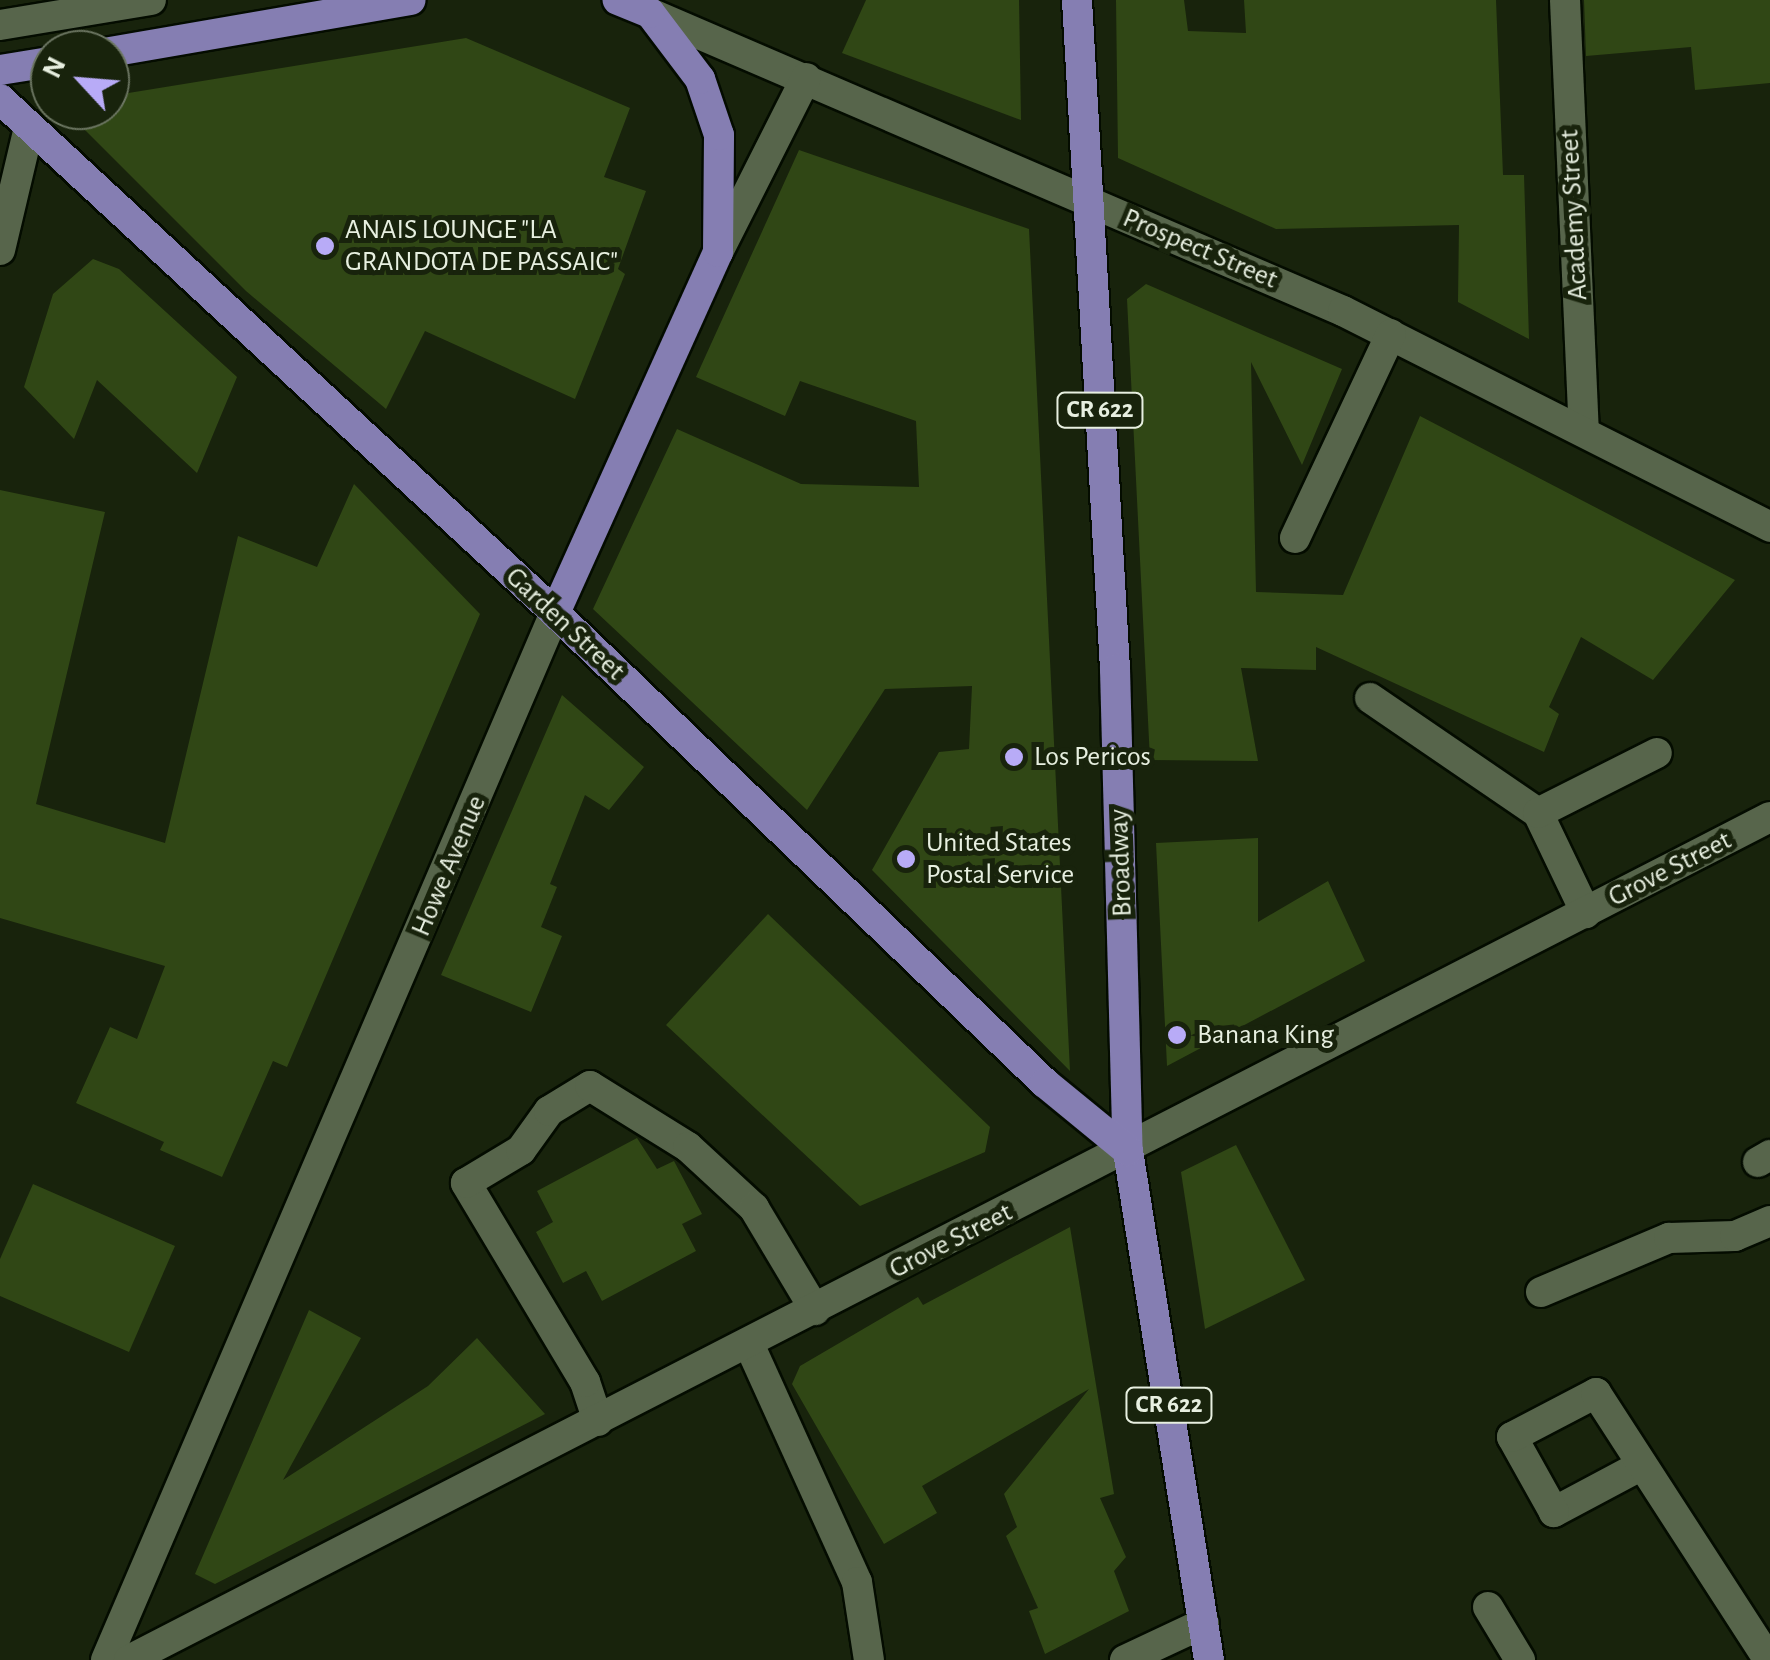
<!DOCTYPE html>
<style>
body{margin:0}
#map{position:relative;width:1770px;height:1660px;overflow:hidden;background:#18230c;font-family:"Alegreya Sans",sans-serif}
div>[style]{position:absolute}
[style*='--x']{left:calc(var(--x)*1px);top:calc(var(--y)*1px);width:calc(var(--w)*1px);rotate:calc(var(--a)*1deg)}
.building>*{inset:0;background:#304715}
.roads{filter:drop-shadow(2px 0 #040c00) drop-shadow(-2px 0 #040c00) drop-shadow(0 2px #040c00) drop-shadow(0 -2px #040c00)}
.minor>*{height:30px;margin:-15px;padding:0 15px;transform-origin:15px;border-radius:15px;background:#57654b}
.major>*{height:30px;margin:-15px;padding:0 15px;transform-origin:15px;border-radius:15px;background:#857eb2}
.dots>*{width:28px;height:28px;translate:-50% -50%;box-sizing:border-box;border:5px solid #18230c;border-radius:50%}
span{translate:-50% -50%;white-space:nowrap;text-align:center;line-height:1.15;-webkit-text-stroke:10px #18230c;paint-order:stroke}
.shield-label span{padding:2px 8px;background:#18230c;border:2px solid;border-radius:8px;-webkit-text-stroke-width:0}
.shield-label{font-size:25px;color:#e7efe0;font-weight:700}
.street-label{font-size:28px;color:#e7efe0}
.poi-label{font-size:28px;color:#e7efe0}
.left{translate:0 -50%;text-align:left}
.north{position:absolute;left:30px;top:30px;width:100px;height:100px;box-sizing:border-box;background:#18230c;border:2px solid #6b7561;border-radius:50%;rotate:296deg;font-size:28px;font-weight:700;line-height:40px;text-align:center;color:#e7efe0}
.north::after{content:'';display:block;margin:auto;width:35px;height:45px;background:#b8abf7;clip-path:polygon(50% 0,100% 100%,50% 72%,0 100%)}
</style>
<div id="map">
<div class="building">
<div style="clip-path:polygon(866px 0,1019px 0,1021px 120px,842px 53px)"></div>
<div style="clip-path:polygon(1116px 0,1184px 0,1188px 31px,1246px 33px,1244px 0,1496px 0,1503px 175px,1524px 175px,1529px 339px,1458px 302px,1459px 225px,1276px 229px,1118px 158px)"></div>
<div style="clip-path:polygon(1584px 0,1770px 0,1770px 83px,1695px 90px,1691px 47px,1586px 56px)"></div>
<div style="clip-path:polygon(466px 38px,630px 108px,604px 177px,646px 191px,618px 269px,625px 274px,575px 399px,425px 331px,386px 409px,246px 291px,84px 129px,88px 110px,110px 110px,110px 96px)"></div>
<div style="clip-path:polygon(799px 150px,1029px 229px,1070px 1071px,872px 870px,939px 752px,969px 749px,972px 686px,885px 689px,807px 810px,593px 609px,677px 429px,801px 484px,919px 487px,916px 421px,800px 381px,785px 416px,696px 377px)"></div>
<div style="clip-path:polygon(93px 259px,119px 269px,237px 377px,197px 473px,97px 380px,74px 439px,24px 387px,53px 294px)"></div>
<div style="clip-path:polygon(1146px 284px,1342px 369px,1302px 465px,1251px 362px,1256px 592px,1343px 595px,1420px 416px,1735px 580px,1653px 680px,1581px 637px,1549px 707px,1559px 714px,1544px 752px,1316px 647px,1316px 670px,1241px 668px,1258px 761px,1150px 760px,1127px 299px)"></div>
<div style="clip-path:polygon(354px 484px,480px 614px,287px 1067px,273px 1061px,222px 1177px,160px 1150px,164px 1142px,76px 1103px,110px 1027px,137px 1039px,165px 966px,0 918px,0 490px,105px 512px,36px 804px,165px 843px,238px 536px,317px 567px)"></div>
<div style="clip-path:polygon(562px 695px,644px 767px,609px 810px,585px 795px,550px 884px,557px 887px,541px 927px,562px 936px,531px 1012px,441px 975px)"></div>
<div style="clip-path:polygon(1258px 838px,1258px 922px,1328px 881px,1365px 961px,1167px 1066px,1156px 843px)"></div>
<div style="clip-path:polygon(768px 914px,990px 1127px,985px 1152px,860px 1206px,666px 1025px)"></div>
<div style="clip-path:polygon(637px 1138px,657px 1169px,674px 1161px,702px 1214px,682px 1224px,696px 1251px,602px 1301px,586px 1271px,563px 1283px,536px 1232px,553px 1222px,537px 1191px)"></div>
<div style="clip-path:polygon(1236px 1145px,1305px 1280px,1205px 1329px,1181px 1172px)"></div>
<div style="clip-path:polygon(33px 1184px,175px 1246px,129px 1352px,0 1296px,0 1259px)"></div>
<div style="clip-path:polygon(1070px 1227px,1114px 1494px,1100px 1498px,1126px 1557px,1114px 1571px,1129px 1611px,1045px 1654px,1029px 1611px,1038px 1608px,1006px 1536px,1017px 1527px,1004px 1494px,1089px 1389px,922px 1486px,937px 1513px,884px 1544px,792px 1384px,800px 1366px,918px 1297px,923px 1305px)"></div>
<div style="clip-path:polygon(309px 1310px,361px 1338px,283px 1480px,428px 1386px,477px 1338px,545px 1414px,215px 1584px,195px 1574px)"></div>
</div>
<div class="roads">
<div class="minor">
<div style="--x:1565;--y:0;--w:429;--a:87.5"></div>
<div style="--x:650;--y:13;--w:754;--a:23.27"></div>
<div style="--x:1343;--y:311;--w:479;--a:26.8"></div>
<div style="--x:0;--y:25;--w:153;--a:-9.4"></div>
<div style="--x:0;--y:250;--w:126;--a:-76.7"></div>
<div style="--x:718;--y:252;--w:195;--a:-63.2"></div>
<div style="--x:1295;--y:538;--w:225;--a:-64.8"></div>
<div style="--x:1370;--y:698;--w:204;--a:34.4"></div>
<div style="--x:1538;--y:813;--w:111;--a:64.4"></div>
<div style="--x:1538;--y:813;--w:133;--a:-26.8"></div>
<div style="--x:1758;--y:1162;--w:14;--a:-30"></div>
<div style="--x:1541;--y:1292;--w:139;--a:-22.9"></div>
<div style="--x:1669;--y:1238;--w:66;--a:-1.7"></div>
<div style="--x:1735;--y:1236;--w:38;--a:-23"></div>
<div style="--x:749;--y:1344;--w:261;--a:65.6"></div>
<div style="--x:857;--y:1582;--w:79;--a:81.3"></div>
<div style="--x:598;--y:1421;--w:41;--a:-108.4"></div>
<div style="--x:585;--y:1382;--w:232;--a:-120.9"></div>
<div style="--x:466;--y:1183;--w:64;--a:-31"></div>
<div style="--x:521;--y:1150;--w:48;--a:-54.3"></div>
<div style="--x:549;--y:1111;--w:48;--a:-31.4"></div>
<div style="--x:590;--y:1086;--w:115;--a:31.9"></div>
<div style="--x:688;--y:1147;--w:90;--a:42.7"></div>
<div style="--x:754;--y:1208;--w:119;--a:59.1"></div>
<div style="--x:1642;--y:1465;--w:100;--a:151.9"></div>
<div style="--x:1554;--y:1512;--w:86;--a:-119.2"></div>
<div style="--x:1512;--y:1437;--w:95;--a:-27.6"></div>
<div style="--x:1596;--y:1393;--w:318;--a:57.1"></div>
<div style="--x:1488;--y:1607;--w:62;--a:58.9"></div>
<div style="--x:106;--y:1660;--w:1139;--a:-66.79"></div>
<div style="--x:129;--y:1660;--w:1845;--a:-27.19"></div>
<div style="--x:1125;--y:1660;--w:87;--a:-25.1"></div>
</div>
<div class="major">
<div style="--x:1077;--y:0;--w:670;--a:86.75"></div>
<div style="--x:1115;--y:669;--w:482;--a:88.5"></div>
<div style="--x:1128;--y:1151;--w:515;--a:80.96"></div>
<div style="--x:110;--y:52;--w:305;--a:-9.8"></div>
<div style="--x:0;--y:70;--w:51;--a:-9.1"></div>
<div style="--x:0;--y:99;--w:756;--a:42.8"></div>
<div style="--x:555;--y:613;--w:679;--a:43.81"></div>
<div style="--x:1045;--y:1083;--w:107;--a:39.3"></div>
<div style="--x:555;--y:613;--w:396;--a:-65.7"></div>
<div style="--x:718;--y:252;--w:117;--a:-89.5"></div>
<div style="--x:719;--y:135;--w:59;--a:-108.7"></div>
<div style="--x:700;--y:79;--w:83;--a:-127.1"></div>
<div style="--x:650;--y:13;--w:35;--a:-158"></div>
</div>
</div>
<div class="dots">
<div style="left:325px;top:246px;background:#b8abf7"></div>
<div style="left:1014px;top:757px;background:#b8abf7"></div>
<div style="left:906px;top:859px;background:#b8abf7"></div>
<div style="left:1177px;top:1035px;background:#b8abf7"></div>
</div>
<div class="shield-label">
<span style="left:1100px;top:410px">CR 622</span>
<span style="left:1169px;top:1405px">CR 622</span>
</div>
<div class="street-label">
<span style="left:1574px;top:215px;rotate:-93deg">Academy Street</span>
<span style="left:1200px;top:249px;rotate:23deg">Prospect Street</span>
<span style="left:565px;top:624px;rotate:43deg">Garden Street</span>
<span style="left:1121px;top:863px;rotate:-92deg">Broadway</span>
<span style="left:449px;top:866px;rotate:-67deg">Howe Avenue</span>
<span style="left:1670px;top:869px;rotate:-27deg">Grove Street</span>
<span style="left:951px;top:1241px;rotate:-27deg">Grove Street</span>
</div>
<div class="poi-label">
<span class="left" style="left:345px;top:246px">ANAIS LOUNGE "LA<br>GRANDOTA DE PASSAIC"</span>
<span class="left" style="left:1034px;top:757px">Los Pericos</span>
<span class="left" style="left:926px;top:859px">United States<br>Postal Service</span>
<span class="left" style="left:1197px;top:1035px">Banana King</span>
</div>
<div class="north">N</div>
</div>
